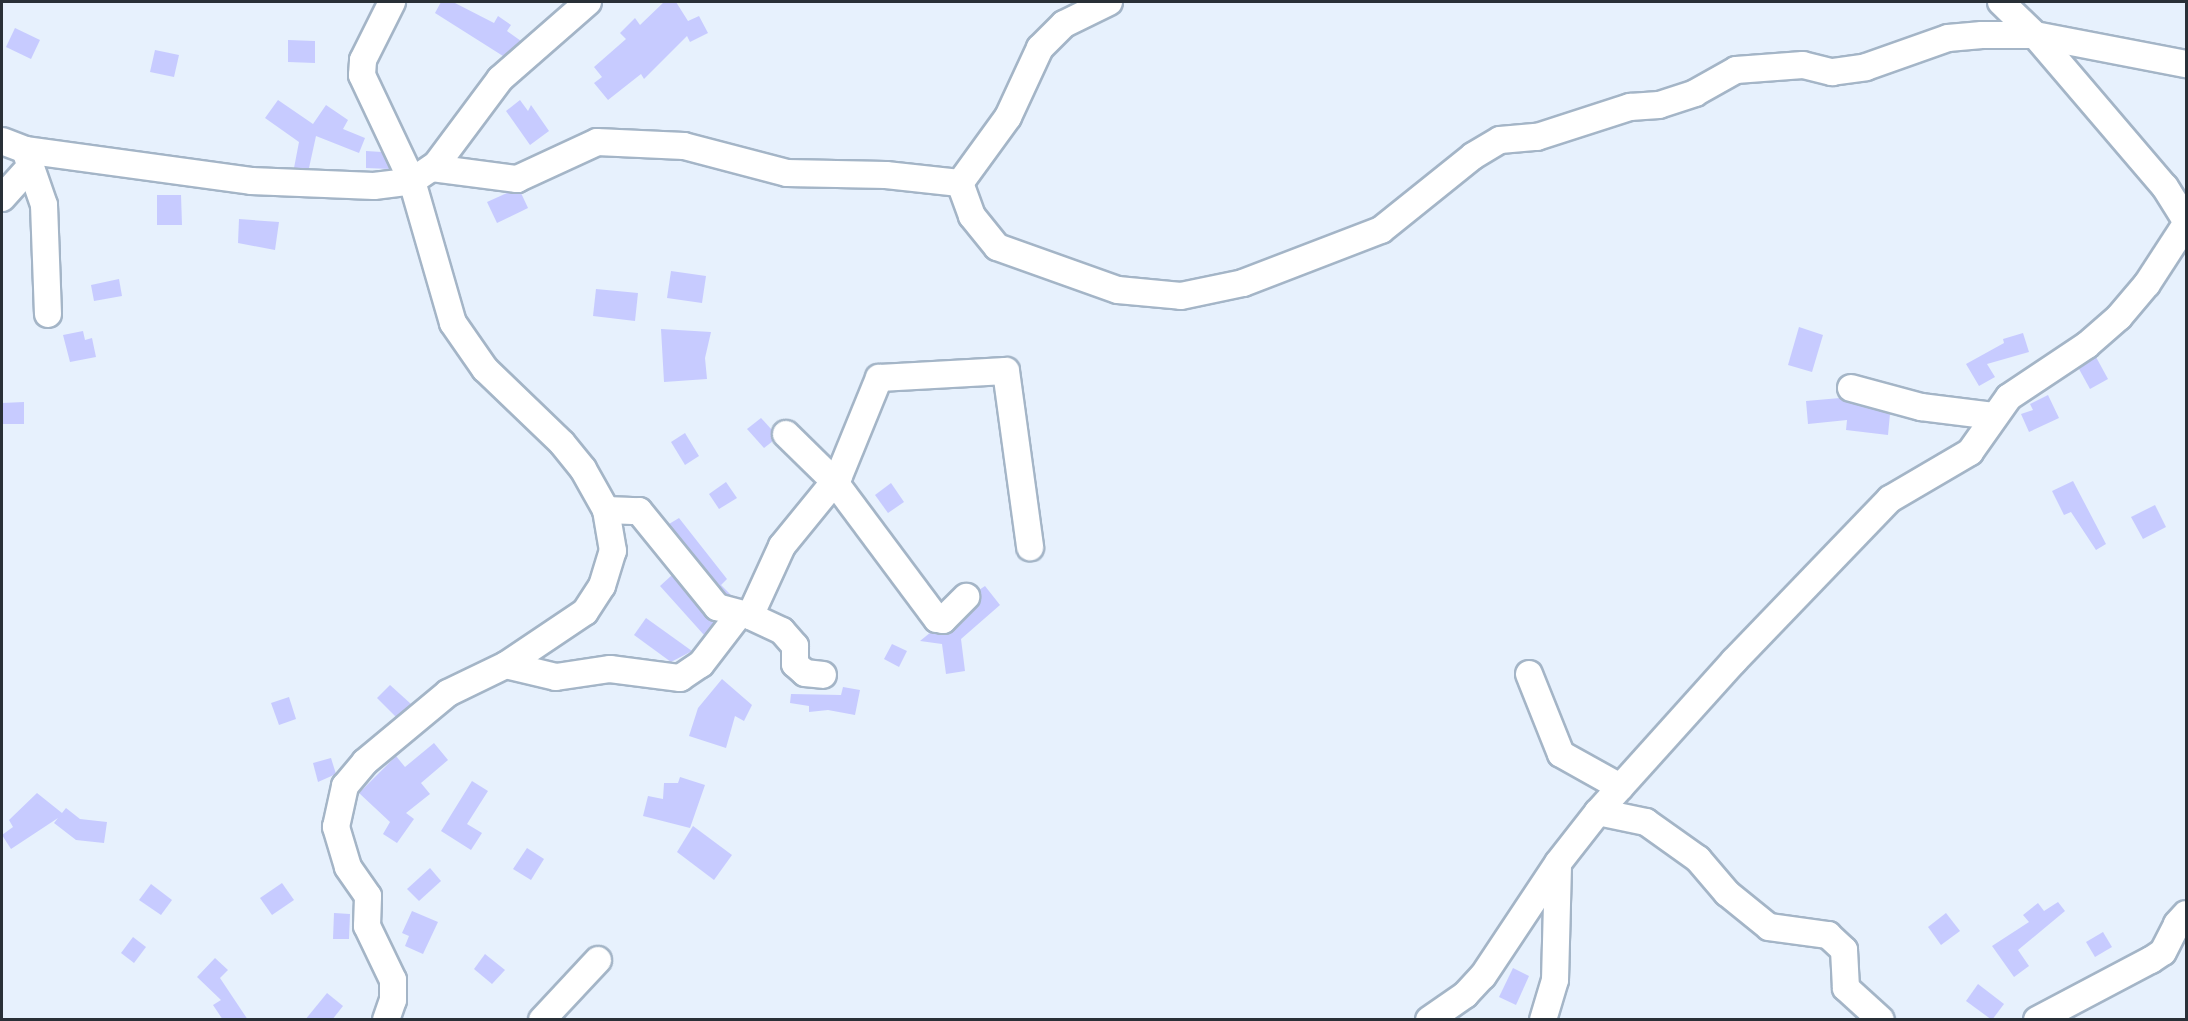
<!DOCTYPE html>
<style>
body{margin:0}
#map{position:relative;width:2188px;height:1021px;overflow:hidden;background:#e7f1fd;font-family:Commissioner,sans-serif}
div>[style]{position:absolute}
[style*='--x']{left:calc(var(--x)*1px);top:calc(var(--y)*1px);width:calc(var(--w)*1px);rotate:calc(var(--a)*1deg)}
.building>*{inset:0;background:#c7cbff}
.roads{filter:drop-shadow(2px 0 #a4b5c7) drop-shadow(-2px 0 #a4b5c7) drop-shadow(0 2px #a4b5c7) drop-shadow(0 -2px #a4b5c7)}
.minor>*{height:26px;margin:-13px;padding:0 13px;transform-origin:13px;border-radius:13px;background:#fff}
span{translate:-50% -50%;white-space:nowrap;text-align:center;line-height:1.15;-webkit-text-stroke:4.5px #fff;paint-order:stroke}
.frame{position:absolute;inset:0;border:3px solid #293037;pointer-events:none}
</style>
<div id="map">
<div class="building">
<div style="clip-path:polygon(441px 2px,453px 2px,494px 23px,498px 16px,511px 25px,507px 31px,521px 41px,503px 56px,435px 13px)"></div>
<div style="clip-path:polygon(664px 2px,676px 2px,688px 21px,699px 16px,708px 33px,690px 42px,687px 36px,644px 79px,641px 74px,608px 100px,594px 83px,602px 77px,594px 67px,626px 39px,620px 33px,635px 18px,640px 25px)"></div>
<div style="clip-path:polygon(15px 28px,40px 40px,31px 59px,6px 47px)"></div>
<div style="clip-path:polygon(288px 40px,315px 41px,315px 63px,288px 62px)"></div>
<div style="clip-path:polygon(155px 50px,179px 55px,174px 77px,150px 72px)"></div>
<div style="clip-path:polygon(278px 100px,313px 124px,326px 105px,348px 120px,343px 129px,365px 138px,359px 153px,316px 136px,309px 168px,294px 168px,299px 142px,265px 118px)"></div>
<div style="clip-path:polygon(520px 100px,528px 111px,531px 105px,549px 131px,530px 145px,506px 111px)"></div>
<div style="clip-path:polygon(366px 151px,382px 152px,390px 169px,366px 168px)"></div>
<div style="clip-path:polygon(507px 193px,521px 193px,528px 208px,497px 223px,487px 202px)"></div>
<div style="clip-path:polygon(157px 195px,181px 195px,182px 225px,157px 225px)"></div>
<div style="clip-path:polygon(239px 219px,279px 222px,275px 250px,238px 243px)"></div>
<div style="clip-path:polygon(671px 271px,706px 276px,702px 303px,667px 298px)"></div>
<div style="clip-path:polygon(119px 279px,122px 296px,94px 301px,91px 285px)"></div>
<div style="clip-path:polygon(596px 289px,638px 293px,635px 321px,593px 316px)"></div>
<div style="clip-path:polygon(1799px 327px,1823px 335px,1812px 372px,1788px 365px)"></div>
<div style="clip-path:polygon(661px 329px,711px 332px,705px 358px,707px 379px,664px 382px)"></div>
<div style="clip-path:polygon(83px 331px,85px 340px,92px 338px,96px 357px,70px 362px,63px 335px)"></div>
<div style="clip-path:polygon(2023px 333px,2029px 352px,1987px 364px,1995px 377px,1979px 386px,1966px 364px,2004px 343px,2003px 339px)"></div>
<div style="clip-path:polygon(2096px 357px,2108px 379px,2090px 389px,2079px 369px)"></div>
<div style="clip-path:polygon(2048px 395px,2059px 418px,2029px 432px,2021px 414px,2033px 410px,2030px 404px)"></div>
<div style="clip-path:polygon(1840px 398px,1890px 414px,1888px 435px,1846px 430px,1847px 420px,1808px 424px,1806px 401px)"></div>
<div style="clip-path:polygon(24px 402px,24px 424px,2px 424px,2px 403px)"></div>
<div style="clip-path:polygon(761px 418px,772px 430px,773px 441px,764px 448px,747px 429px)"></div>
<div style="clip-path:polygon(685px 433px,699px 456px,685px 465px,671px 442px)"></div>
<div style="clip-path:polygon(2073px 481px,2106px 544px,2096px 550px,2071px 512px,2064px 515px,2052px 491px)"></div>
<div style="clip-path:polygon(726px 482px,737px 498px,719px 509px,709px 494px)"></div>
<div style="clip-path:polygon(891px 483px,904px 502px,888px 513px,875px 495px)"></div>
<div style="clip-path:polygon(2155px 505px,2166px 527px,2143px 539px,2131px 517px)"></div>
<div style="clip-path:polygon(679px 518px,727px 579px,721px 585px,732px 596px,726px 594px,669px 524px)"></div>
<div style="clip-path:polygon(672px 575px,705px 616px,715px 622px,704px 635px,660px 586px)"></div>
<div style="clip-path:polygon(985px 586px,1000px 605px,961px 639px,965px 671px,946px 674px,942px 644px,920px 641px,931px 632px,941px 635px,954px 631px,977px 607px,979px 590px)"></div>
<div style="clip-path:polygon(646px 618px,692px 651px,671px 662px,634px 635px)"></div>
<div style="clip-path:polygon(892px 644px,907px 651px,899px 667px,884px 659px)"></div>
<div style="clip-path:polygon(722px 679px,752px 705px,744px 721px,735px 716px,726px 748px,689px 736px,698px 708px)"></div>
<div style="clip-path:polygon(390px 685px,411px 704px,396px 717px,377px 698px)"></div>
<div style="clip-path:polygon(843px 687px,860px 690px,855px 715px,828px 710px,809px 712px,809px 706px,790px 703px,791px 694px,841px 695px)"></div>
<div style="clip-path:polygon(289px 697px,296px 719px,279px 725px,271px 703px)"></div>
<div style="clip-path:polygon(434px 743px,448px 760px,421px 783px,430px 794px,406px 813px,414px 819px,397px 843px,383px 834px,390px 822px,359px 793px,396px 756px,405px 767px)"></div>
<div style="clip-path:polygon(331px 758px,336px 774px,318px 782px,313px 763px)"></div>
<div style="clip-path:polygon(680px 777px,705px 785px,690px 828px,643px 816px,648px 796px,663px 799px,664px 783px,678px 783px)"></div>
<div style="clip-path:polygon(472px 781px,488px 791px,467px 824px,482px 833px,471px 850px,441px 831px)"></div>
<div style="clip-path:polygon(37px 793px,62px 813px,66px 808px,80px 819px,107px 822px,104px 843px,76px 840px,54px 823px,58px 818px,11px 849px,2px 835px,13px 827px,9px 820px)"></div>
<div style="clip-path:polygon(693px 826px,732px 855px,714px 880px,677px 852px)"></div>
<div style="clip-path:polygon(527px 848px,544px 859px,531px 880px,513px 869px)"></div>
<div style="clip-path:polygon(430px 868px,441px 881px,419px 901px,407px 889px)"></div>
<div style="clip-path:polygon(282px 883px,294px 900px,272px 915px,260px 898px)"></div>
<div style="clip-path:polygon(151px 884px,172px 900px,161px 915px,139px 900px)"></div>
<div style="clip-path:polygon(2058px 902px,2065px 911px,2018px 950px,2029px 966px,2014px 977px,1992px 946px,2029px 922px,2023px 915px,2038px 903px,2044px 911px)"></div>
<div style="clip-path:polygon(412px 911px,438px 922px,423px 954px,405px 946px,409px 936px,402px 933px)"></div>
<div style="clip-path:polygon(334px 913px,350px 914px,349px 939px,333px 939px)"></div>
<div style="clip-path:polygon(1946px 913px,1960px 931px,1941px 945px,1928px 927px)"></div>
<div style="clip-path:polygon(2103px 932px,2112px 947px,2095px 957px,2086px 942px)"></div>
<div style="clip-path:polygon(133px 937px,146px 947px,134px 963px,121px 953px)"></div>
<div style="clip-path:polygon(485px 954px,505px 970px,492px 984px,474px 969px)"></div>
<div style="clip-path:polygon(215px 958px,228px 970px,220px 978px,248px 1020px,223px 1020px,213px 1005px,221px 1000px,197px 977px)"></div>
<div style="clip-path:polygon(1513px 968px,1529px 976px,1516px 1005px,1499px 997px)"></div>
<div style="clip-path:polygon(1978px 984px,2004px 1004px,1992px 1020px,1966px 1001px)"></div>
<div style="clip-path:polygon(327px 993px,343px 1006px,332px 1020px,305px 1020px)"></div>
</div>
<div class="roads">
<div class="minor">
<div style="--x:1109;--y:2;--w:50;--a:153.9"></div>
<div style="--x:1064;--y:24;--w:34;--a:135"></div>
<div style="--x:1040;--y:48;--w:76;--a:114.9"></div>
<div style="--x:1008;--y:117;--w:82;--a:126"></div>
<div style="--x:960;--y:183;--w:35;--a:70"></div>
<div style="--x:972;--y:216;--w:40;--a:51"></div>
<div style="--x:997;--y:247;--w:128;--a:19.6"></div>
<div style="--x:1118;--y:290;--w:63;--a:5.4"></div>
<div style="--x:1181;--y:296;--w:63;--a:-11.8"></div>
<div style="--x:1243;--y:283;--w:148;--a:-21"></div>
<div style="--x:1381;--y:230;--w:118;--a:-38.8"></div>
<div style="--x:1473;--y:156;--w:31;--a:-31"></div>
<div style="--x:1500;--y:140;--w:37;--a:-5"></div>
<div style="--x:1537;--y:137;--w:98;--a:-17.9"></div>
<div style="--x:1630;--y:107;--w:29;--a:-4"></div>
<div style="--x:1659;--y:105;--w:38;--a:-18"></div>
<div style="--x:1695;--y:93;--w:47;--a:-29.3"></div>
<div style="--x:1736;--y:70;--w:67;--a:-4.3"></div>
<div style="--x:1803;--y:65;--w:30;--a:14"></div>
<div style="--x:1832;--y:72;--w:34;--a:-8"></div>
<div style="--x:1866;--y:67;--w:87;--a:-19.5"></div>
<div style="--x:1948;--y:38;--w:34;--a:-5"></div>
<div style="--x:1982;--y:35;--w:53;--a:0"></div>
<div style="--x:2035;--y:35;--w:154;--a:10.9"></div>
<div style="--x:2001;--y:2;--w:47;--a:44.1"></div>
<div style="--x:2035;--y:35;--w:200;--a:49.5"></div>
<div style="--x:2165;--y:187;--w:39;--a:58"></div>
<div style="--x:2;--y:141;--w:25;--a:21"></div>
<div style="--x:25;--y:150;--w:228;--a:7.8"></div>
<div style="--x:251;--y:181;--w:123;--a:2.3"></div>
<div style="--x:374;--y:186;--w:38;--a:-7"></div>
<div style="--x:412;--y:181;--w:29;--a:-34"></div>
<div style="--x:436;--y:165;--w:107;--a:-53.3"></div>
<div style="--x:500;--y:79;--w:117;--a:-41.2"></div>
<div style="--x:25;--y:150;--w:58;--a:70.9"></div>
<div style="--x:44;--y:205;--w:109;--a:87.9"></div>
<div style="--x:432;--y:168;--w:86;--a:7.4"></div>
<div style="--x:517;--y:179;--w:88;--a:-24.8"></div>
<div style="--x:597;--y:142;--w:87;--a:2.6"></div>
<div style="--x:684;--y:146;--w:106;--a:14.7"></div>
<div style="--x:787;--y:173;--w:99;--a:1.2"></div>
<div style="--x:886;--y:175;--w:74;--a:6.2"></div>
<div style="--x:2;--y:198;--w:42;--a:-47.9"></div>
<div style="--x:1851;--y:388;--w:73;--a:15.2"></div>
<div style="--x:1921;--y:407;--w:73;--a:7.1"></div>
<div style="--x:786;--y:434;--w:67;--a:44.4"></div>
<div style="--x:834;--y:481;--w:172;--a:53.3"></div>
<div style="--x:937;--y:619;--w:6;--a:9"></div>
<div style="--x:943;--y:620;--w:33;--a:-45"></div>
<div style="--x:606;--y:510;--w:33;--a:2"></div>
<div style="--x:639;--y:511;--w:124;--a:50.9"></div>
<div style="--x:717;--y:607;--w:34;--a:15"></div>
<div style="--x:750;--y:616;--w:77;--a:-65.4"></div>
<div style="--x:782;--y:546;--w:90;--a:-50.8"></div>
<div style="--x:839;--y:476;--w:106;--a:-67.8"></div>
<div style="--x:879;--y:378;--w:127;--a:-3.2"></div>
<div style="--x:1006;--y:371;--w:178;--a:82.2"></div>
<div style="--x:750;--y:616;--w:35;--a:25"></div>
<div style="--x:782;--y:631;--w:20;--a:49"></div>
<div style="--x:795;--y:646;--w:18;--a:90"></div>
<div style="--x:795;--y:664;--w:13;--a:42"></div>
<div style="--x:805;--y:673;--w:18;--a:6"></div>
<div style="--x:506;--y:665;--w:51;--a:13.5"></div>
<div style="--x:556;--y:677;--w:55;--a:-8.4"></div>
<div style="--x:610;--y:669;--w:71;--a:7.3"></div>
<div style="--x:680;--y:678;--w:25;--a:-34"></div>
<div style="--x:701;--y:664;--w:61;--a:-52.4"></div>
<div style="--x:1529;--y:674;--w:86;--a:68.2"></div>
<div style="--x:1561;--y:754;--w:68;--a:29.2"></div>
<div style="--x:1598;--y:812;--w:49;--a:11.8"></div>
<div style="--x:1646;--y:822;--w:64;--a:35.4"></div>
<div style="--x:1698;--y:859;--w:45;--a:49.5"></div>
<div style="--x:1727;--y:893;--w:54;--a:39"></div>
<div style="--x:1769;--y:927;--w:60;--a:7.7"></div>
<div style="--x:1828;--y:935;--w:22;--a:43"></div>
<div style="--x:1844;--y:950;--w:38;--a:87"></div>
<div style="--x:1846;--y:988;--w:47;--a:42.4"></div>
<div style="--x:386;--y:1020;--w:21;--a:-71"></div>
<div style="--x:393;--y:1000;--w:20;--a:-90"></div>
<div style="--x:393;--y:980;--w:60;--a:-115.7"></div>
<div style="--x:367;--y:926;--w:30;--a:-88"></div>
<div style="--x:368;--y:896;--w:35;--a:-125"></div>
<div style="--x:348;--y:867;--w:42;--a:-106.7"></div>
<div style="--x:336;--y:827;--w:42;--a:-77.6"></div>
<div style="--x:345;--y:786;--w:31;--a:-50"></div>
<div style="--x:365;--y:762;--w:108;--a:-39.7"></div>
<div style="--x:448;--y:693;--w:64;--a:-25.8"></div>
<div style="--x:506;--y:665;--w:95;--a:-33.9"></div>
<div style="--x:585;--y:612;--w:31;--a:-57"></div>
<div style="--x:602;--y:586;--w:37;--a:-73"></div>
<div style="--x:613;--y:551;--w:42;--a:-99.7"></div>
<div style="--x:606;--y:510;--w:47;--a:-119.3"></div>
<div style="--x:583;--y:469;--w:33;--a:-129"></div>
<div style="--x:562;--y:443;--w:107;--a:-136.1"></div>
<div style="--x:485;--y:369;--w:56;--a:-124.8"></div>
<div style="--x:453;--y:323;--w:148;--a:-106.1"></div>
<div style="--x:412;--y:181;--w:117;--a:-115.3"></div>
<div style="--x:362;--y:75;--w:15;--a:-86"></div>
<div style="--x:363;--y:60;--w:65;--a:-63.4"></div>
<div style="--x:542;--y:1020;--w:82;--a:-47"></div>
<div style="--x:1429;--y:1020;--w:44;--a:-34.8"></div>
<div style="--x:1465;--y:995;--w:26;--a:-47"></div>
<div style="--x:1483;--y:976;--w:136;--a:-56.4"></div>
<div style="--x:1558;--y:863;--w:65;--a:-51.9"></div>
<div style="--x:1598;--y:812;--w:203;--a:-48"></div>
<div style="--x:1734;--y:661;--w:225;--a:-46.1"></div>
<div style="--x:1890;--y:499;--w:93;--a:-30.4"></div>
<div style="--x:1970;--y:452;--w:67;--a:-54.7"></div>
<div style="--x:2009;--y:397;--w:94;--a:-33.7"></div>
<div style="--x:2087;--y:345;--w:43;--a:-41.2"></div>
<div style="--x:2119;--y:317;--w:43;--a:-49.7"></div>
<div style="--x:2147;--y:284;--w:72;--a:-57"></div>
<div style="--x:1543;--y:1020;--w:42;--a:-73.3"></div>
<div style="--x:1555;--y:980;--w:114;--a:-88.5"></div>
<div style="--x:2037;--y:1020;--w:129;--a:-27.8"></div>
<div style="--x:2151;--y:960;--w:14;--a:-34"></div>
<div style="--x:2163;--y:952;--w:31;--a:-63"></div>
<div style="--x:2177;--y:924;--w:13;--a:-48"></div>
</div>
</div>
<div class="frame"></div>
</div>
